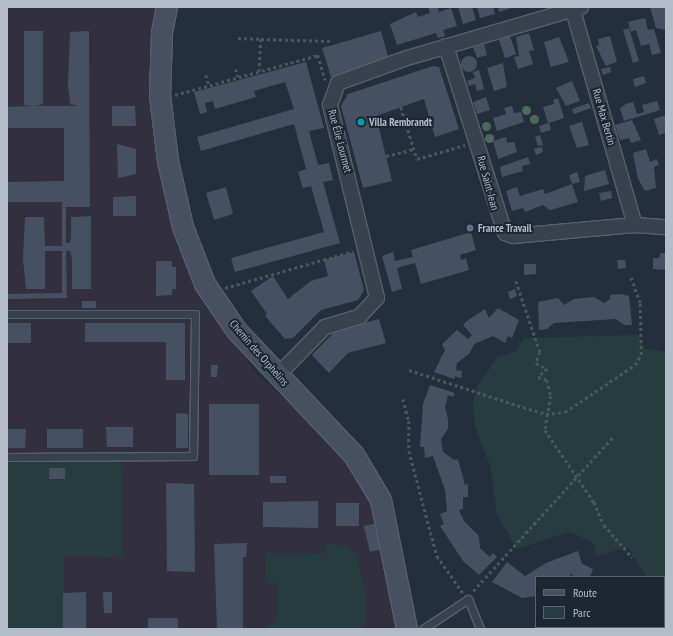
<!DOCTYPE html>
<meta charset="utf-8">
<style>
body{margin:0}
#map{position:relative;width:673px;height:636px;overflow:hidden;background:#242f3e;font-family:"PT Sans Narrow",sans-serif}
div>[style]{position:absolute}
[style*='--x']{left:calc(var(--x)*1px);top:calc(var(--y)*1px);width:calc(var(--w)*1px);rotate:calc(var(--a)*1deg)}
.medical>*{inset:0;background:#32303f}
.green>*{inset:0;background:#263c3f}
.building>*{inset:0;background:#455162}
.round{border-radius:50%}
.path>*{height:2.5px;margin-top:-1.25px;transform-origin:0;background:repeating-linear-gradient(90deg,#44595c 0 3px,transparent 0 6px)}
.roads{filter:drop-shadow(1px 0 #565f6c) drop-shadow(-1px 0 #565f6c) drop-shadow(0 1px #565f6c) drop-shadow(0 -1px #565f6c)}
.lane>*{height:7px;margin:-3.5px;padding:0 3.5px;transform-origin:3.5px;border-radius:3.5px;background:#38414e}
.street>*{height:14px;margin:-7px;padding:0 7px;transform-origin:7px;border-radius:7px;background:#38414e}
.secondary>*{height:20px;margin:-10px;padding:0 10px;transform-origin:10px;border-radius:10px;background:#465061}
.trees>*{width:9px;height:9px;margin:-4.5px;border-radius:50%;background:#4b6a5d}
.dots>*{width:11px;height:11px;translate:-50% -50%;box-sizing:border-box;border:2px solid #1d2633;border-radius:50%}
span{translate:-50% -50%;white-space:nowrap;text-align:center;line-height:1.15;-webkit-text-stroke:4px #1d2633;paint-order:stroke}
.street-label{font-size:11px;color:#b4bcc9}
.poi-label{font-size:11px;color:#b4bcc9;font-weight:700}
.left{translate:0 -50%;text-align:left}
.frame{position:absolute;inset:0;border:8px solid #b4bcc9;pointer-events:none}
.legend{position:absolute;left:535px;top:576px;width:130px;height:52px;box-sizing:border-box;background:#1d2633;border:1px solid #59626f;margin:0;padding:5px 7px;list-style:none;font-size:12px;color:#b4bcc9}
.legend li{display:flex;align-items:center;gap:8px;height:20px}
.legend b{width:20px;border:1px solid #59626f}
</style>
<div id="map">
<div class="medical">
<div style="clip-path:polygon(7px 7px,158px 7px,165px 192px,180px 252px,221px 323px,256px 374px,327px 437px,363px 486px,377px 519px,396px 629px,7px 629px)"></div>
</div>
<div class="green">
<div style="clip-path:polygon(638px 335px,645px 349px,666px 352px,666px 611px,664px 577px,646px 577px,628px 547px,597px 556px,593px 542px,569px 532px,517px 549px,497px 515px,490px 466px,475px 427px,473px 404px,477px 386px,498px 357px,517px 351px,524px 338px)"></div>
<div style="clip-path:polygon(118px 461px,123px 467px,123px 557px,63px 556px,63px 629px,7px 629px,7px 462px)"></div>
<div style="clip-path:polygon(325px 543px,346px 546px,356px 554px,366px 594px,366px 625px,350px 629px,266px 629px,267px 623px,277px 622px,277px 583px,265px 583px,266px 553px,324px 554px)"></div>
</div>
<div class="building">
<div style="clip-path:polygon(428px 7px,438px 7px,439px 12px,451px 8px,457px 26px,443px 30px,445px 36px,438px 38px,436px 33px,397px 45px,390px 24px,416px 12px,418px 17px,430px 13px)"></div>
<div style="clip-path:polygon(458px 7px,472px 7px,476px 20px,463px 24px)"></div>
<div style="clip-path:polygon(477px 7px,493px 7px,495px 14px,480px 18px)"></div>
<div style="clip-path:polygon(498px 7px,515px 7px,499px 12px)"></div>
<div style="clip-path:polygon(650px 7px,666px 7px,666px 30px,656px 28px)"></div>
<div style="clip-path:polygon(645px 18px,648px 30px,654px 29px,661px 53px,652px 55px,649px 44px,641px 46px,636px 30px,631px 32px,628px 22px)"></div>
<div style="clip-path:polygon(629px 28px,639px 61px,633px 63px,623px 30px)"></div>
<div style="clip-path:polygon(24px 31px,43px 31px,43px 104px,35px 106px,78px 106px,70px 104px,68px 85px,70px 32px,89px 31px,90px 207px,66px 207px,66px 243px,70px 243px,71px 238px,71px 217px,91px 216px,91px 289px,72px 289px,72px 259px,70px 251px,66px 251px,67px 298px,7px 299px,7px 294px,62px 293px,62px 251px,45px 251px,45px 289px,26px 289px,23px 259px,25px 217px,44px 217px,45px 246px,62px 246px,62px 202px,7px 202px,7px 182px,64px 181px,64px 128px,7px 128px,7px 107px,32px 106px,24px 105px)"></div>
<div style="clip-path:polygon(381px 31px,389px 60px,331px 77px,322px 48px)"></div>
<div style="clip-path:polygon(529px 33px,534px 50px,529px 51px,533px 64px,518px 69px,514px 57px,519px 56px,516px 37px)"></div>
<div style="clip-path:polygon(510px 36px,516px 54px,505px 58px,499px 40px)"></div>
<div style="clip-path:polygon(610px 36px,617px 62px,606px 66px,596px 46px,599px 45px,598px 39px)"></div>
<div style="clip-path:polygon(559px 37px,569px 62px,551px 67px,544px 42px)"></div>
<div style="clip-path:polygon(484px 44px,487px 55px,477px 58px,473px 47px)"></div>
<div class="round" style="left:461px;top:56px;width:16px;height:16px"></div>
<div style="clip-path:polygon(306px 62px,324px 128px,309px 131px,318px 165px,329px 163px,333px 180px,323px 182px,340px 243px,235px 272px,231px 258px,324px 232px,311px 186px,303px 188px,298px 172px,306px 169px,294px 124px,201px 151px,197px 137px,294px 109px,285px 82px,254px 91px,256px 97px,215px 109px,213px 101px,205px 103px,207px 112px,200px 114px,194px 92px)"></div>
<div style="clip-path:polygon(503px 63px,507px 87px,494px 91px,487px 68px)"></div>
<div style="clip-path:polygon(433px 66px,439px 67px,459px 129px,435px 137px,424px 99px,376px 116px,392px 181px,363px 188px,341px 106px,348px 94px)"></div>
<div style="clip-path:polygon(610px 67px,611px 72px,603px 75px,601px 69px)"></div>
<div style="clip-path:polygon(479px 70px,484px 89px,477px 91px,475px 84px,469px 86px,467px 81px,475px 78px,473px 72px)"></div>
<div style="clip-path:polygon(644px 76px,646px 83px,635px 87px,633px 79px)"></div>
<div style="clip-path:polygon(572px 81px,580px 101px,566px 106px,556px 88px)"></div>
<div style="clip-path:polygon(486px 97px,490px 110px,477px 114px,473px 102px)"></div>
<div style="clip-path:polygon(558px 98px,564px 118px,549px 123px,551px 130px,541px 133px,539px 126px,548px 123px,543px 107px,554px 104px,553px 100px)"></div>
<div style="clip-path:polygon(657px 101px,660px 110px,624px 121px,620px 108px,626px 104px,633px 102px,637px 114px,644px 112px,642px 105px)"></div>
<div style="clip-path:polygon(589px 103px,591px 108px,574px 114px,572px 109px)"></div>
<div style="clip-path:polygon(112px 106px,135px 106px,136px 126px,112px 126px)"></div>
<div style="clip-path:polygon(512px 106px,514px 113px,521px 112px,524px 122px,497px 131px,493px 118px,506px 114px,504px 108px)"></div>
<div style="clip-path:polygon(666px 115px,666px 133px,659px 135px,654px 119px)"></div>
<div style="clip-path:polygon(632px 120px,641px 140px,631px 143px,629px 138px,620px 140px,615px 125px)"></div>
<div style="clip-path:polygon(582px 122px,589px 145px,577px 148px,569px 126px)"></div>
<div style="clip-path:polygon(540px 135px,543px 145px,538px 146px,535px 137px)"></div>
<div style="clip-path:polygon(506px 137px,507px 143px,514px 142px,517px 152px,498px 159px,493px 141px)"></div>
<div style="clip-path:polygon(117px 144px,136px 149px,136px 174px,118px 178px)"></div>
<div style="clip-path:polygon(542px 147px,543px 152px,536px 155px,534px 149px)"></div>
<div style="clip-path:polygon(646px 149px,650px 162px,657px 159px,659px 165px,654px 167px,656px 188px,645px 191px,638px 179px,633px 153px)"></div>
<div style="clip-path:polygon(528px 157px,530px 164px,522px 166px,523px 171px,502px 177px,500px 167px)"></div>
<div style="clip-path:polygon(605px 170px,609px 184px,584px 191px,585px 176px)"></div>
<div style="clip-path:polygon(577px 172px,580px 182px,572px 184px,569px 175px)"></div>
<div style="clip-path:polygon(572px 184px,578px 202px,550px 210px,543px 205px,525px 212px,523px 208px,512px 211px,506px 191px,517px 187px,520px 196px,543px 189px,545px 194px)"></div>
<div style="clip-path:polygon(226px 187px,233px 214px,214px 220px,206px 193px)"></div>
<div style="clip-path:polygon(611px 191px,612px 198px,601px 201px,599px 193px)"></div>
<div style="clip-path:polygon(136px 196px,136px 216px,113px 216px,113px 197px)"></div>
<div style="clip-path:polygon(471px 232px,476px 250px,460px 255px,461px 260px,466px 258px,469px 270px,421px 284px,415px 263px,397px 268px,402px 289px,392px 292px,382px 256px,393px 252px,395px 261px,413px 257px,411px 250px)"></div>
<div style="clip-path:polygon(354px 252px,364px 290px,358px 300px,321px 310px,293px 338px,285px 339px,265px 316px,267px 314px,251px 291px,273px 276px,288px 299px,311px 281px,328px 276px,324px 260px)"></div>
<div style="clip-path:polygon(660px 253px,666px 253px,666px 270px,653px 269px,653px 258px,659px 258px)"></div>
<div style="clip-path:polygon(617px 260px,625px 260px,626px 268px,618px 269px)"></div>
<div style="clip-path:polygon(156px 261px,172px 261px,172px 267px,176px 267px,176px 289px,172px 289px,172px 295px,156px 296px)"></div>
<div style="clip-path:polygon(524px 264px,536px 264px,536px 274px,524px 275px)"></div>
<div style="clip-path:polygon(515px 289px,517px 296px,510px 299px,508px 292px)"></div>
<div style="clip-path:polygon(621px 294px,629px 296px,632px 325px,624px 325px,616px 319px,568px 322px,554px 323px,547px 329px,539px 330px,538px 302px,558px 298px,564px 305px,574px 299px,594px 297px,604px 303px,610px 299px,610px 295px)"></div>
<div style="clip-path:polygon(82px 301px,96px 301px,96px 308px,82px 308px)"></div>
<div style="clip-path:polygon(498px 308px,519px 320px,512px 338px,508px 336px,505px 343px,493px 336px,474px 344px,470px 353px,457px 363px,456px 370px,462px 371px,461px 378px,455px 376px,454px 379px,434px 372px,445px 350px,442px 344px,457px 330px,468px 339px,472px 335px,463px 325px,467px 321px,485px 309px,489px 318px)"></div>
<div style="clip-path:polygon(379px 319px,386px 343px,348px 353px,329px 373px,312px 355px,335px 331px)"></div>
<div style="clip-path:polygon(7px 323px,31px 323px,31px 343px,7px 343px)"></div>
<div style="clip-path:polygon(85px 323px,185px 323px,185px 380px,166px 380px,166px 342px,85px 342px)"></div>
<div style="clip-path:polygon(211px 365px,218px 365px,217px 377px,211px 377px)"></div>
<div style="clip-path:polygon(430px 385px,455px 393px,453px 397px,448px 395px,445px 407px,448px 419px,448px 429px,441px 439px,443px 452px,454px 460px,458px 459px,465px 485px,468px 484px,468px 497px,463px 497px,463px 509px,459px 510px,464px 521px,479px 536px,480px 548px,490px 557px,493px 553px,497px 557px,479px 575px,463px 561px,440px 526px,444px 524px,440px 514px,447px 511px,445px 490px,433px 456px,425px 458px,424px 447px,420px 447px,423px 404px)"></div>
<div style="clip-path:polygon(209px 404px,259px 404px,259px 475px,209px 475px)"></div>
<div style="clip-path:polygon(176px 413px,188px 414px,188px 448px,176px 448px)"></div>
<div style="clip-path:polygon(106px 427px,133px 427px,133px 447px,107px 447px)"></div>
<div style="clip-path:polygon(7px 429px,26px 429px,25px 448px,7px 448px)"></div>
<div style="clip-path:polygon(47px 429px,83px 429px,83px 448px,47px 448px)"></div>
<div style="clip-path:polygon(49px 468px,65px 468px,65px 479px,49px 479px)"></div>
<div style="clip-path:polygon(270px 476px,286px 476px,286px 483px,270px 483px)"></div>
<div style="clip-path:polygon(166px 483px,194px 484px,195px 572px,167px 571px)"></div>
<div style="clip-path:polygon(318px 501px,318px 528px,263px 527px,263px 502px)"></div>
<div style="clip-path:polygon(336px 503px,359px 503px,359px 526px,336px 526px)"></div>
<div style="clip-path:polygon(378px 523px,384px 549px,370px 552px,364px 526px)"></div>
<div style="clip-path:polygon(247px 543px,246px 557px,243px 557px,243px 629px,217px 629px,214px 544px)"></div>
<div style="clip-path:polygon(578px 551px,582px 564px,593px 569px,590px 577px,573px 577px,572px 573px,569px 577px,536px 577px,535px 596px,522px 598px,492px 582px,507px 562px,525px 576px,546px 563px)"></div>
<div style="clip-path:polygon(86px 592px,86px 629px,63px 629px,63px 593px)"></div>
<div style="clip-path:polygon(103px 592px,112px 592px,112px 613px,104px 613px)"></div>
<div style="clip-path:polygon(148px 618px,178px 618px,178px 629px,148px 629px)"></div>
</div>
<div class="path">
<div style="--x:238;--y:38;--w:23;--a:2"></div>
<div style="--x:261;--y:39;--w:33;--a:93"></div>
<div style="--x:261;--y:39;--w:70;--a:1.6"></div>
<div style="--x:236;--y:69;--w:8;--a:76"></div>
<div style="--x:206;--y:75;--w:11;--a:75"></div>
<div style="--x:175;--y:95;--w:148;--a:-15.6"></div>
<div style="--x:318;--y:55;--w:26;--a:74"></div>
<div style="--x:401;--y:107;--w:54;--a:72.9"></div>
<div style="--x:417;--y:159;--w:50;--a:-16.3"></div>
<div style="--x:386;--y:156;--w:29;--a:-14"></div>
<div style="--x:516;--y:281;--w:75;--a:71.3"></div>
<div style="--x:540;--y:352;--w:12;--a:110"></div>
<div style="--x:536;--y:363;--w:13;--a:29"></div>
<div style="--x:547;--y:369;--w:12;--a:138"></div>
<div style="--x:538;--y:377;--w:9;--a:18"></div>
<div style="--x:547;--y:380;--w:16;--a:76"></div>
<div style="--x:551;--y:396;--w:35;--a:100"></div>
<div style="--x:545;--y:430;--w:87;--a:55.8"></div>
<div style="--x:594;--y:502;--w:25;--a:67"></div>
<div style="--x:604;--y:525;--w:43;--a:48.8"></div>
<div style="--x:225;--y:288;--w:133;--a:-16.1"></div>
<div style="--x:409;--y:370;--w:126;--a:18"></div>
<div style="--x:529;--y:409;--w:18;--a:16"></div>
<div style="--x:546;--y:414;--w:19;--a:-6"></div>
<div style="--x:565;--y:412;--w:84;--a:-33.9"></div>
<div style="--x:635;--y:365;--w:12;--a:-59"></div>
<div style="--x:641;--y:355;--w:52;--a:-91.1"></div>
<div style="--x:640;--y:303;--w:30;--a:-110"></div>
<div style="--x:403;--y:399;--w:23;--a:75"></div>
<div style="--x:409;--y:421;--w:30;--a:90"></div>
<div style="--x:409;--y:451;--w:109;--a:75.1"></div>
<div style="--x:437;--y:556;--w:45;--a:54.9"></div>
<div style="--x:473;--y:591;--w:207;--a:-47.7"></div>
</div>
<div class="roads">
<div class="lane">
<div style="--x:7;--y:314;--w:188;--a:0"></div>
<div style="--x:195;--y:314;--w:142;--a:90.8"></div>
<div style="--x:193;--y:456;--w:186;--a:179.7"></div>
<div style="--x:423;--y:629;--w:54;--a:-33.7"></div>
<div style="--x:468;--y:599;--w:32;--a:68"></div>
</div>
<div class="street">
<div style="--x:572;--y:7;--w:227;--a:73.9"></div>
<div style="--x:446;--y:46;--w:196;--a:72.5"></div>
<div style="--x:505;--y:233;--w:9;--a:21"></div>
<div style="--x:513;--y:236;--w:122;--a:-5.2"></div>
<div style="--x:635;--y:225;--w:31;--a:4"></div>
<div style="--x:277;--y:376;--w:69;--a:-45.6"></div>
<div style="--x:325;--y:327;--w:37;--a:-17"></div>
<div style="--x:360;--y:316;--w:25;--a:-47"></div>
<div style="--x:377;--y:298;--w:199;--a:-103.7"></div>
<div style="--x:330;--y:105;--w:23;--a:-70"></div>
<div style="--x:338;--y:83;--w:73;--a:-19.9"></div>
<div style="--x:407;--y:58;--w:181;--a:-16.3"></div>
</div>
<div class="secondary">
<div style="--x:167;--y:7;--w:26;--a:101"></div>
<div style="--x:162;--y:33;--w:62;--a:91.8"></div>
<div style="--x:160;--y:95;--w:66;--a:83.1"></div>
<div style="--x:168;--y:161;--w:68;--a:77.2"></div>
<div style="--x:183;--y:227;--w:61;--a:68.9"></div>
<div style="--x:205;--y:284;--w:57;--a:55.8"></div>
<div style="--x:237;--y:331;--w:170;--a:46.7"></div>
<div style="--x:354;--y:455;--w:52;--a:59"></div>
<div style="--x:381;--y:500;--w:132;--a:78.6"></div>
</div>
</div>
<div class="trees">
<div style="left:526px;top:110px"></div>
<div style="left:534px;top:119px"></div>
<div style="left:486px;top:126px"></div>
<div style="left:489px;top:138px"></div>
</div>
<div class="dots">
<div style="left:361px;top:122px;background:#0f9aa8"></div>
<div style="left:470px;top:228px;background:#5c6f8a"></div>
</div>
<div class="street-label">
<span style="left:604px;top:117px;rotate:74deg">Rue Max Bertin</span>
<span style="left:340px;top:141px;rotate:75deg">Rue Élie Lourmet</span>
<span style="left:488px;top:183px;rotate:75deg">Rue Saint-Jean</span>
<span style="left:259px;top:353px;rotate:49deg">Chemin des Orphelins</span>
</div>
<div class="poi-label">
<span class="left" style="left:369px;top:122px">Villa Rembrandt</span>
<span class="left" style="left:478px;top:228px">France Travail</span>
</div>
<div class="frame"></div>
<ul class="legend">
<li><b style="height:5px;background:#465061"></b>Route</li>
<li><b style="height:11px;background:#263c3f"></b>Parc</li>
</ul>
</div>
